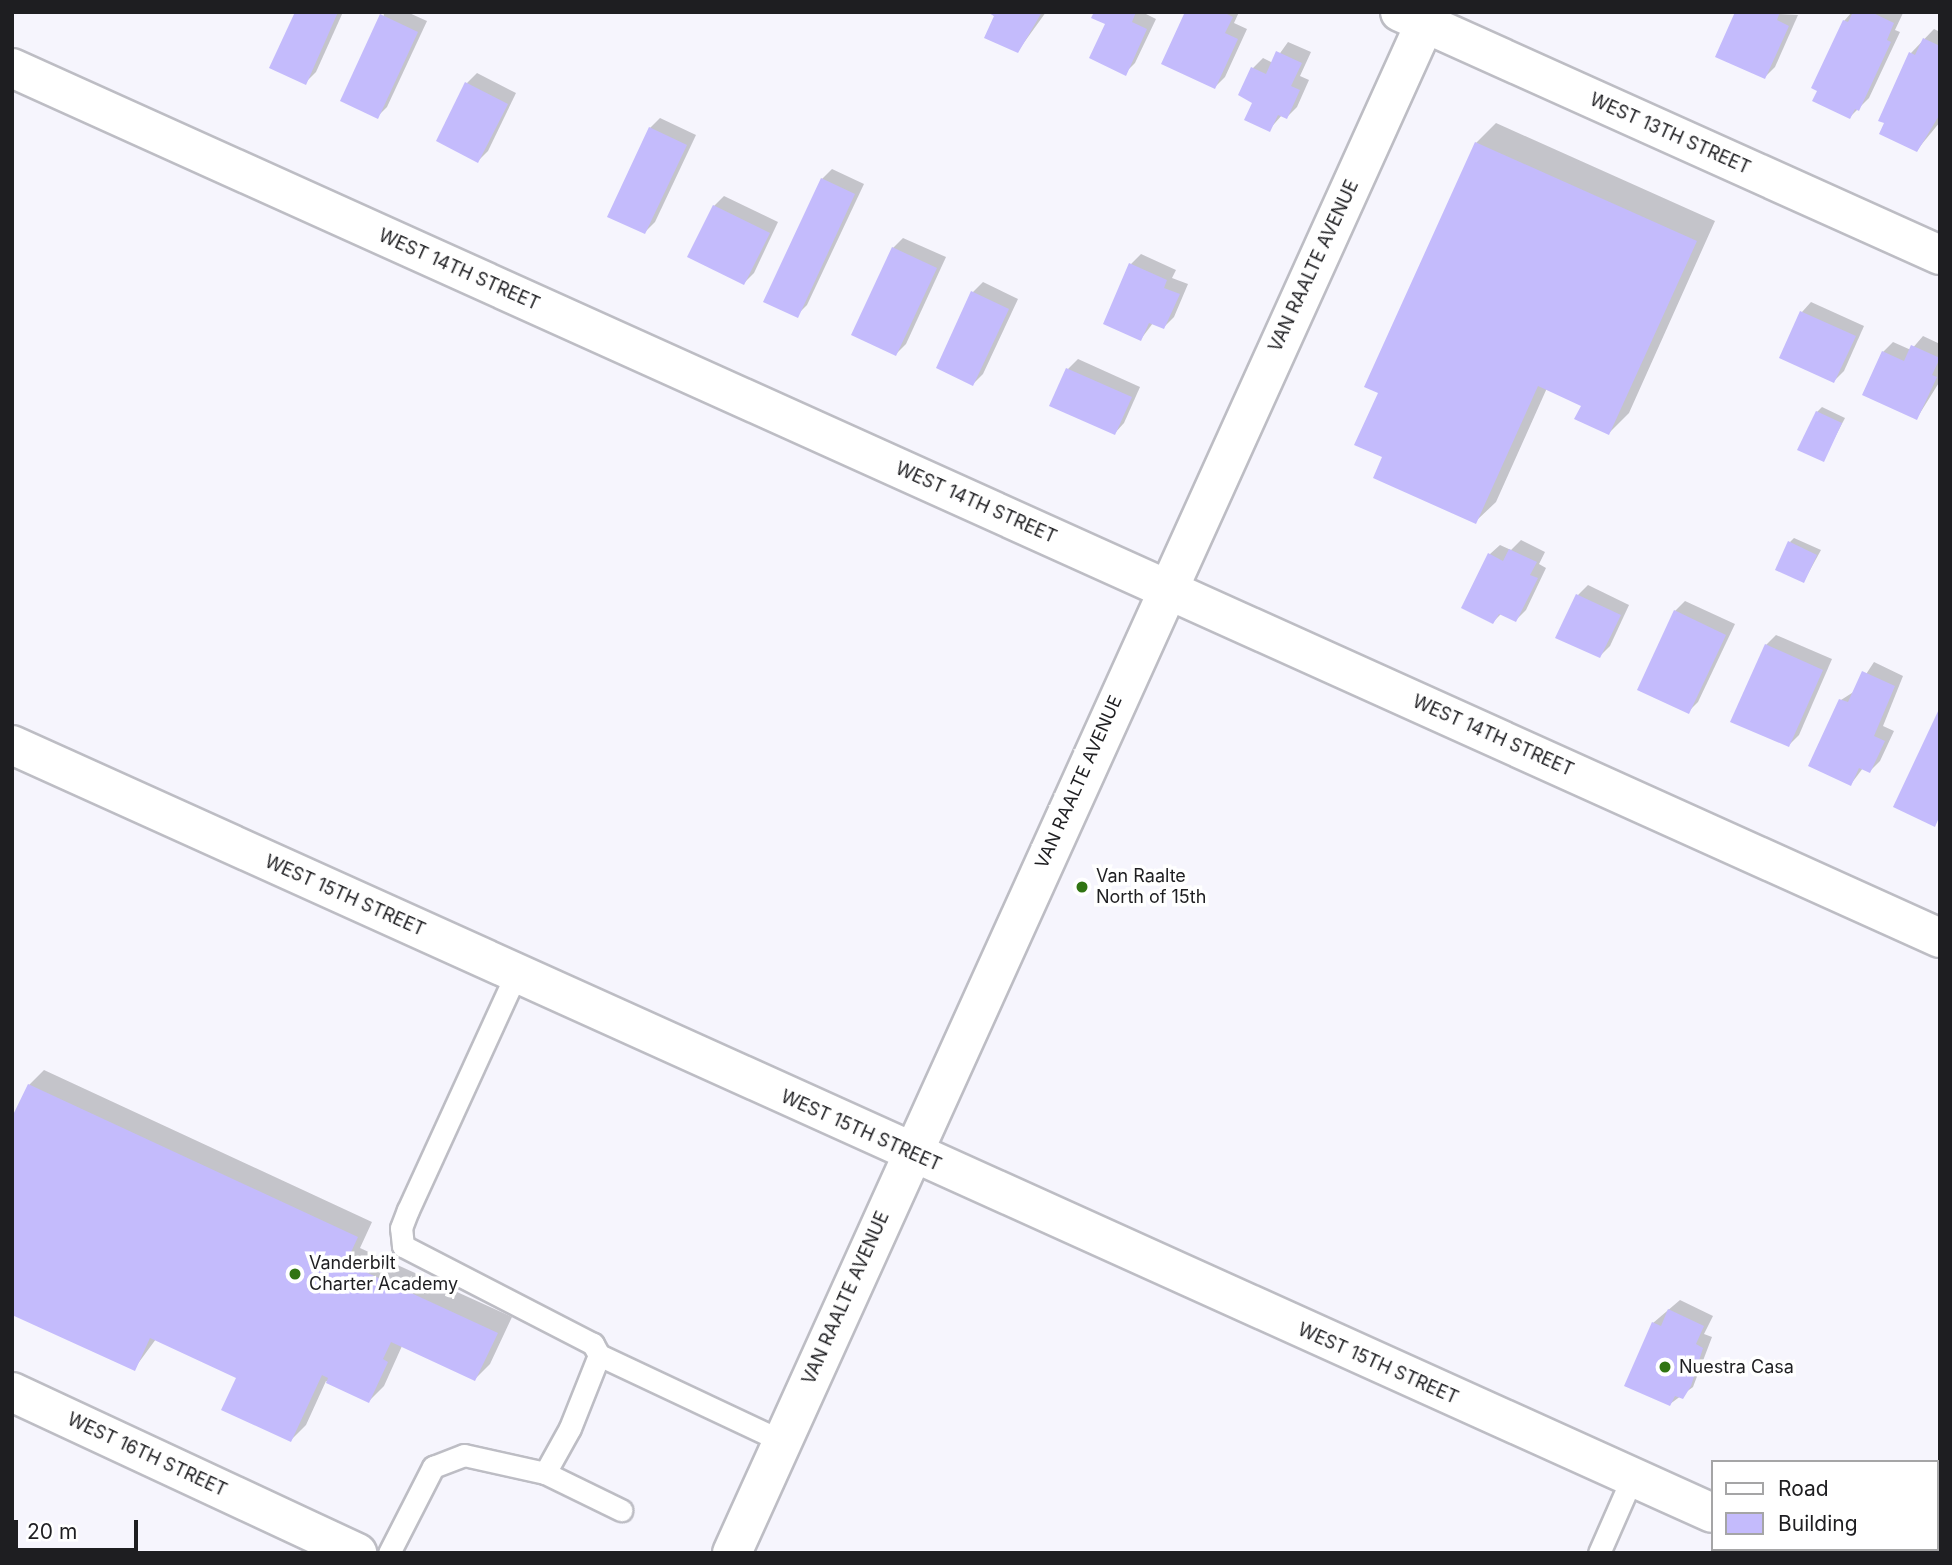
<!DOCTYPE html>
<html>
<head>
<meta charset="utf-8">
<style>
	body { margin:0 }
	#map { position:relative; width:1952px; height:1565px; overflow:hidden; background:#f6f5fd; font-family:Inter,sans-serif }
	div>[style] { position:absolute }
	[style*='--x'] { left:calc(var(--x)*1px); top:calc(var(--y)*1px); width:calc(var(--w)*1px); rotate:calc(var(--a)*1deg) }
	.shadow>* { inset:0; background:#0003 }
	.building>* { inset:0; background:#c4bbfc }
	.roads { filter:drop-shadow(2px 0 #bdbdc4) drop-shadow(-2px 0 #bdbdc4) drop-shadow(0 2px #bdbdc4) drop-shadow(0 -2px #bdbdc4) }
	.service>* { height:21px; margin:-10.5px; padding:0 10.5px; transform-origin:10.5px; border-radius:10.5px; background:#fff }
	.minor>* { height:38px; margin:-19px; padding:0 19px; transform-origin:19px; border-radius:19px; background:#fff }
	.tertiary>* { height:38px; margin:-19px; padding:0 19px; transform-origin:19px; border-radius:19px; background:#fff }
	.dots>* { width:19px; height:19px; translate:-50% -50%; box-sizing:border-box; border:4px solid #fff; border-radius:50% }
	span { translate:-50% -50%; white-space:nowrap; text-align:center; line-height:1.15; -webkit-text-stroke:7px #fff; paint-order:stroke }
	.street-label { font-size:18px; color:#1e1e21 }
	.poi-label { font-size:18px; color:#1e1e21 }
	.left { translate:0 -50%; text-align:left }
	.frame { position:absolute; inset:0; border:14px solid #1e1e21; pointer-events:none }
	.legend { position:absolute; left:1711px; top:1460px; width:228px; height:91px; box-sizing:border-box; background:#fff; border:2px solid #a5a5a6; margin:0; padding:9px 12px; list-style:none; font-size:21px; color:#1e1e21 }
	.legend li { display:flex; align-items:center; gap:14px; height:35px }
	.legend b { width:35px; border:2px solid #a5a5a6 }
	.scale { position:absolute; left:14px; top:1520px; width:124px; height:32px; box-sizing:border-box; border:4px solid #1e1e21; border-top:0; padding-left:9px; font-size:21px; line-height:24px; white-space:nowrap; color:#1e1e21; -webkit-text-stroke:5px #fff; paint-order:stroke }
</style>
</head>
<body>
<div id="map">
	<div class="shadow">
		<div style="clip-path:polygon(297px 12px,343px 12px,316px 72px,306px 82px)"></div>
		<div style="clip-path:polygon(384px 12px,407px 12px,427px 21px,387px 107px,377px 117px)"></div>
		<div style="clip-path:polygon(991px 12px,1046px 12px,1018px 51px)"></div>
		<div style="clip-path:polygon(1096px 12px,1142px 12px,1156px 19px,1135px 63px,1125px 73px,1107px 23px)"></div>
		<div style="clip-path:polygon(1190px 12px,1239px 12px,1234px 23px,1247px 29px,1225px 77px,1215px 87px,1163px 63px)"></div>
		<div style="clip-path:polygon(1737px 12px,1798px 15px,1775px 67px,1765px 77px)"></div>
		<div style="clip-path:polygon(1852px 12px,1903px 13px,1895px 30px,1900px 32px,1869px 98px,1850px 117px,1844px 21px)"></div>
		<div style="clip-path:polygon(1934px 29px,1940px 32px,1940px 122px,1917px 150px,1911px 53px)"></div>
		<div style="clip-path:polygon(1288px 42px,1311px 52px,1300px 76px,1309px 80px,1297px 107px,1287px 117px,1282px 115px,1269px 130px,1254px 102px,1253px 68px,1263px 58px,1273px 63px)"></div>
		<div style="clip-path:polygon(477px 73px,516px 93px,488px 151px,478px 161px,467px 83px)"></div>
		<div style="clip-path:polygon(660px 118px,696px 135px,655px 222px,645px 232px,650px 128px)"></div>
		<div style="clip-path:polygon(1496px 123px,1715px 221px,1629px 413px,1609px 433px,1583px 405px,1547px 388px,1496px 502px,1476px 521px,1384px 457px,1476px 143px)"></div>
		<div style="clip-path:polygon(832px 169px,864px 184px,807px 305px,797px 315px,822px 179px)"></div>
		<div style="clip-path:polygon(724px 196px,778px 222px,754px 273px,744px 283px,714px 206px)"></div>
		<div style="clip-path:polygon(903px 238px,946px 257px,906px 344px,896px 354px,853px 334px,893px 248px)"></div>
		<div style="clip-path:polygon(1141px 254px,1176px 270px,1172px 278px,1188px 284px,1174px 317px,1164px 327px,1153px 323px,1141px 339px,1131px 264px)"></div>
		<div style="clip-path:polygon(983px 282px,1018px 299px,983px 374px,973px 384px,973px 292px)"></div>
		<div style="clip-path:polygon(1811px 302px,1864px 326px,1844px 371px,1834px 381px,1781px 357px,1802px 312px)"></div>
		<div style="clip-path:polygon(1923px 336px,1940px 344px,1940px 381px,1917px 418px,1883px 352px,1893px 342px,1911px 350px)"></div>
		<div style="clip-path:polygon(1078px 359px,1140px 387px,1124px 423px,1115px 433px,1068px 369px)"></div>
		<div style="clip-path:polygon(1822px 407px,1845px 418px,1823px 460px,1817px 412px)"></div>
		<div style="clip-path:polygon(1794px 538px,1821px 550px,1804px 581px,1790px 542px)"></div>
		<div style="clip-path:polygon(1521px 540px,1545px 552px,1539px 564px,1546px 568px,1526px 610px,1516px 620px,1502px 613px,1493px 622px,1490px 554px,1500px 545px,1511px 550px)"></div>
		<div style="clip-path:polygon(1588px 585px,1629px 605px,1610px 646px,1600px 656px,1557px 637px,1578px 595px)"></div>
		<div style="clip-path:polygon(1685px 601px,1735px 624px,1698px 702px,1688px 712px,1675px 611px)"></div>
		<div style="clip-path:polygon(1776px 635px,1832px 659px,1799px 735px,1789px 745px,1766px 645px)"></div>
		<div style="clip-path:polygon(1874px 662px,1903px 676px,1883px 726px,1894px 731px,1880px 761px,1870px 771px,1863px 768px,1851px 784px,1841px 700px,1855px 691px)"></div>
		<div style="clip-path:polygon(44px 1070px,372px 1222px,360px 1248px,512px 1317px,490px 1364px,475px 1379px,402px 1346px,384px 1386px,369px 1401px,326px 1381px,306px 1425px,291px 1440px,238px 1377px,156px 1339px,134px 1369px,29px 1085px)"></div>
		<div style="clip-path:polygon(1680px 1300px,1713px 1316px,1704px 1334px,1712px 1337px,1693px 1387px,1670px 1404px,1653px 1323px)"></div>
	</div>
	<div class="building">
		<div style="clip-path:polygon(295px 12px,338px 12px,306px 85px,269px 68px)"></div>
		<div style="clip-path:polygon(987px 12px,1042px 12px,1018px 53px,984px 38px,994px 16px)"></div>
		<div style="clip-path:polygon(1094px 12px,1136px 12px,1132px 22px,1147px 29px,1126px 76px,1089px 58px,1105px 24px,1091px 18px)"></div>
		<div style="clip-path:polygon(1223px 12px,1233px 17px,1225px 33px,1238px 39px,1215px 89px,1161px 64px,1184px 14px)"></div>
		<div style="clip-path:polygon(1735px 12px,1780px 12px,1777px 20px,1789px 26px,1765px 79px,1715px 57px)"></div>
		<div style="clip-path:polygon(1853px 12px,1871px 12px,1894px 23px,1887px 40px,1891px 42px,1859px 111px,1855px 109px,1850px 119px,1812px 101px,1817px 91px,1811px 88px,1843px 20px,1848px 22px)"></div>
		<div style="clip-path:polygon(380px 14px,418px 32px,378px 119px,340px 101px)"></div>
		<div style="clip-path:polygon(1923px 38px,1940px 46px,1940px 114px,1917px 152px,1879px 134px,1884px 123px,1878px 121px,1909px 52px,1915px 55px)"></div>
		<div style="clip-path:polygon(1276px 51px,1302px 63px,1291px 86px,1300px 90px,1287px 119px,1278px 115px,1270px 132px,1244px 120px,1252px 103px,1238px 95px,1251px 67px,1266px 74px)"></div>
		<div style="clip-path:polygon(465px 82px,508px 104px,478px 163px,436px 141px)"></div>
		<div style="clip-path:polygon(649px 127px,687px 145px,645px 234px,607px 217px)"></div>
		<div style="clip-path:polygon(1475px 142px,1697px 241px,1609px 435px,1574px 419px,1581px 406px,1538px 386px,1476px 524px,1373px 478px,1382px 457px,1354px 445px,1378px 393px,1364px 387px)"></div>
		<div style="clip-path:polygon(821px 178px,855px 194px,798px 318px,763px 302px)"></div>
		<div style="clip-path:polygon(713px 205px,770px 233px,744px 285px,687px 257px)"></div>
		<div style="clip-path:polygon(892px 247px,937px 268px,896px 356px,851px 335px)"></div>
		<div style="clip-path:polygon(1129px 263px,1167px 280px,1164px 288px,1180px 294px,1164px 329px,1149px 323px,1141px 341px,1103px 324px)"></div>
		<div style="clip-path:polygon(971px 291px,1009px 309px,973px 386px,936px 368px)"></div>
		<div style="clip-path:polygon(1800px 311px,1856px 336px,1834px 383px,1779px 358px)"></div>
		<div style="clip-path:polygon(1911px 345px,1940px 358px,1932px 375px,1937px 377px,1917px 420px,1862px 395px,1882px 351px,1904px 361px)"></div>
		<div style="clip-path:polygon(1066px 368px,1132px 397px,1115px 435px,1049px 406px)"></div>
		<div style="clip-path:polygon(1816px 411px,1842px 423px,1824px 462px,1797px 450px)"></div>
		<div style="clip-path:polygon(1788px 541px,1817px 555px,1804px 583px,1775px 570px)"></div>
		<div style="clip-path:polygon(1509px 549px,1537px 562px,1530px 575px,1538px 578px,1516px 622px,1499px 614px,1493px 624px,1461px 608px,1488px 553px,1503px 561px)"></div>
		<div style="clip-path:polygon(1576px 594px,1621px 615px,1600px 658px,1555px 638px)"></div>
		<div style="clip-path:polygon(1674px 610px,1726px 635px,1689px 714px,1637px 690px)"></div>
		<div style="clip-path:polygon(1765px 644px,1823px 670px,1789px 747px,1730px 722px)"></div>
		<div style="clip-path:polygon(1862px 671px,1895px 686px,1874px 736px,1885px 741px,1870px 773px,1859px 768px,1851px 786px,1808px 766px,1839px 699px,1848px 702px)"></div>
		<div style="clip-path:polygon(1940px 707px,1940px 815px,1935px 827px,1893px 807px)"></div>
		<div style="clip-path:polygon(28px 1084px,358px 1237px,346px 1263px,498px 1333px,475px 1381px,391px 1342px,383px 1359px,388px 1362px,369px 1403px,326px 1383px,328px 1378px,322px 1375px,291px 1442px,221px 1410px,236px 1378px,150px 1338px,135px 1371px,12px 1315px,12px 1117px)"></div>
		<div style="clip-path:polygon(1668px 1309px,1704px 1326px,1696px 1344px,1703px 1348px,1691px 1386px,1683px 1399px,1675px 1396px,1670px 1406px,1624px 1386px,1652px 1322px,1661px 1326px)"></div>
	</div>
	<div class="roads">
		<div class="service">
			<div style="--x:599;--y:1355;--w:202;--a:25.2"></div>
			<div style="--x:545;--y:1473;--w:85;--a:26"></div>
			<div style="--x:389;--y:1553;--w:97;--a:-62.9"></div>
			<div style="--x:433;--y:1467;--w:33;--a:-21"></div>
			<div style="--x:464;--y:1455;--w:83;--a:12.5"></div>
			<div style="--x:545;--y:1473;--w:51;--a:-60.9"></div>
			<div style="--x:570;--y:1428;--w:79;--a:-68.3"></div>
			<div style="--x:599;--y:1355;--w:13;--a:-119"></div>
			<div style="--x:593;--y:1344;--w:214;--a:-152.7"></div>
			<div style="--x:403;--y:1246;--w:18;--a:-96"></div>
			<div style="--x:401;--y:1228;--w:19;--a:-69"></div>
			<div style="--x:408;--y:1210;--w:260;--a:-65.4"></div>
			<div style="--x:1599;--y:1553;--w:82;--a:-66.3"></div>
			<div style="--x:1725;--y:1553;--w:4;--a:-63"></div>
		</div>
		<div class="minor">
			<div style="--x:1400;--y:12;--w:592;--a:24.23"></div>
			<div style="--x:12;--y:68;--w:2115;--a:24.29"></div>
			<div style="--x:12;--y:745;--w:1865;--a:24.31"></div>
			<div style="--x:1791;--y:1549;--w:8;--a:30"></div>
		</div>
		<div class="tertiary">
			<div style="--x:12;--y:1392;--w:381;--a:25"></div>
			<div style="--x:732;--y:1553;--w:1692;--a:-65.63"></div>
		</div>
	</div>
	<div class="dots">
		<div style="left:1082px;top:887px;background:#307412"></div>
		<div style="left:295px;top:1274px;background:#307412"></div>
		<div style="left:1665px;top:1367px;background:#307412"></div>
	</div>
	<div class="street-label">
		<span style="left:1670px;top:134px;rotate:24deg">WEST 13TH STREET</span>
		<span style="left:1314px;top:266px;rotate:-65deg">VAN RAALTE AVENUE</span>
		<span style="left:459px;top:270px;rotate:24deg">WEST 14TH STREET</span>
		<span style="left:976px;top:503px;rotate:24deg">WEST 14TH STREET</span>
		<span style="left:1493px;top:736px;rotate:24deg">WEST 14TH STREET</span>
		<span style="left:1079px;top:782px;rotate:-66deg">VAN RAALTE AVENUE</span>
		<span style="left:345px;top:896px;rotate:24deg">WEST 15TH STREET</span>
		<span style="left:861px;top:1131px;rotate:24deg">WEST 15TH STREET</span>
		<span style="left:846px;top:1298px;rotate:-66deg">VAN RAALTE AVENUE</span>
		<span style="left:1378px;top:1364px;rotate:24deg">WEST 15TH STREET</span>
		<span style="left:147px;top:1455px;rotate:25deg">WEST 16TH STREET</span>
	</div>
	<div class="poi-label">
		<span class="left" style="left:1096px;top:887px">Van Raalte<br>North of 15th</span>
		<span class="left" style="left:309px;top:1274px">Vanderbilt<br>Charter Academy</span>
		<span class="left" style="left:1679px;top:1367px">Nuestra Casa</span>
	</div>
	<div class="frame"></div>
	<ul class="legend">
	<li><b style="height:9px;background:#fff"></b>Road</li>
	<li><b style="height:19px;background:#c4bbfc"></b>Building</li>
	</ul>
	<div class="scale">20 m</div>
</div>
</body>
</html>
